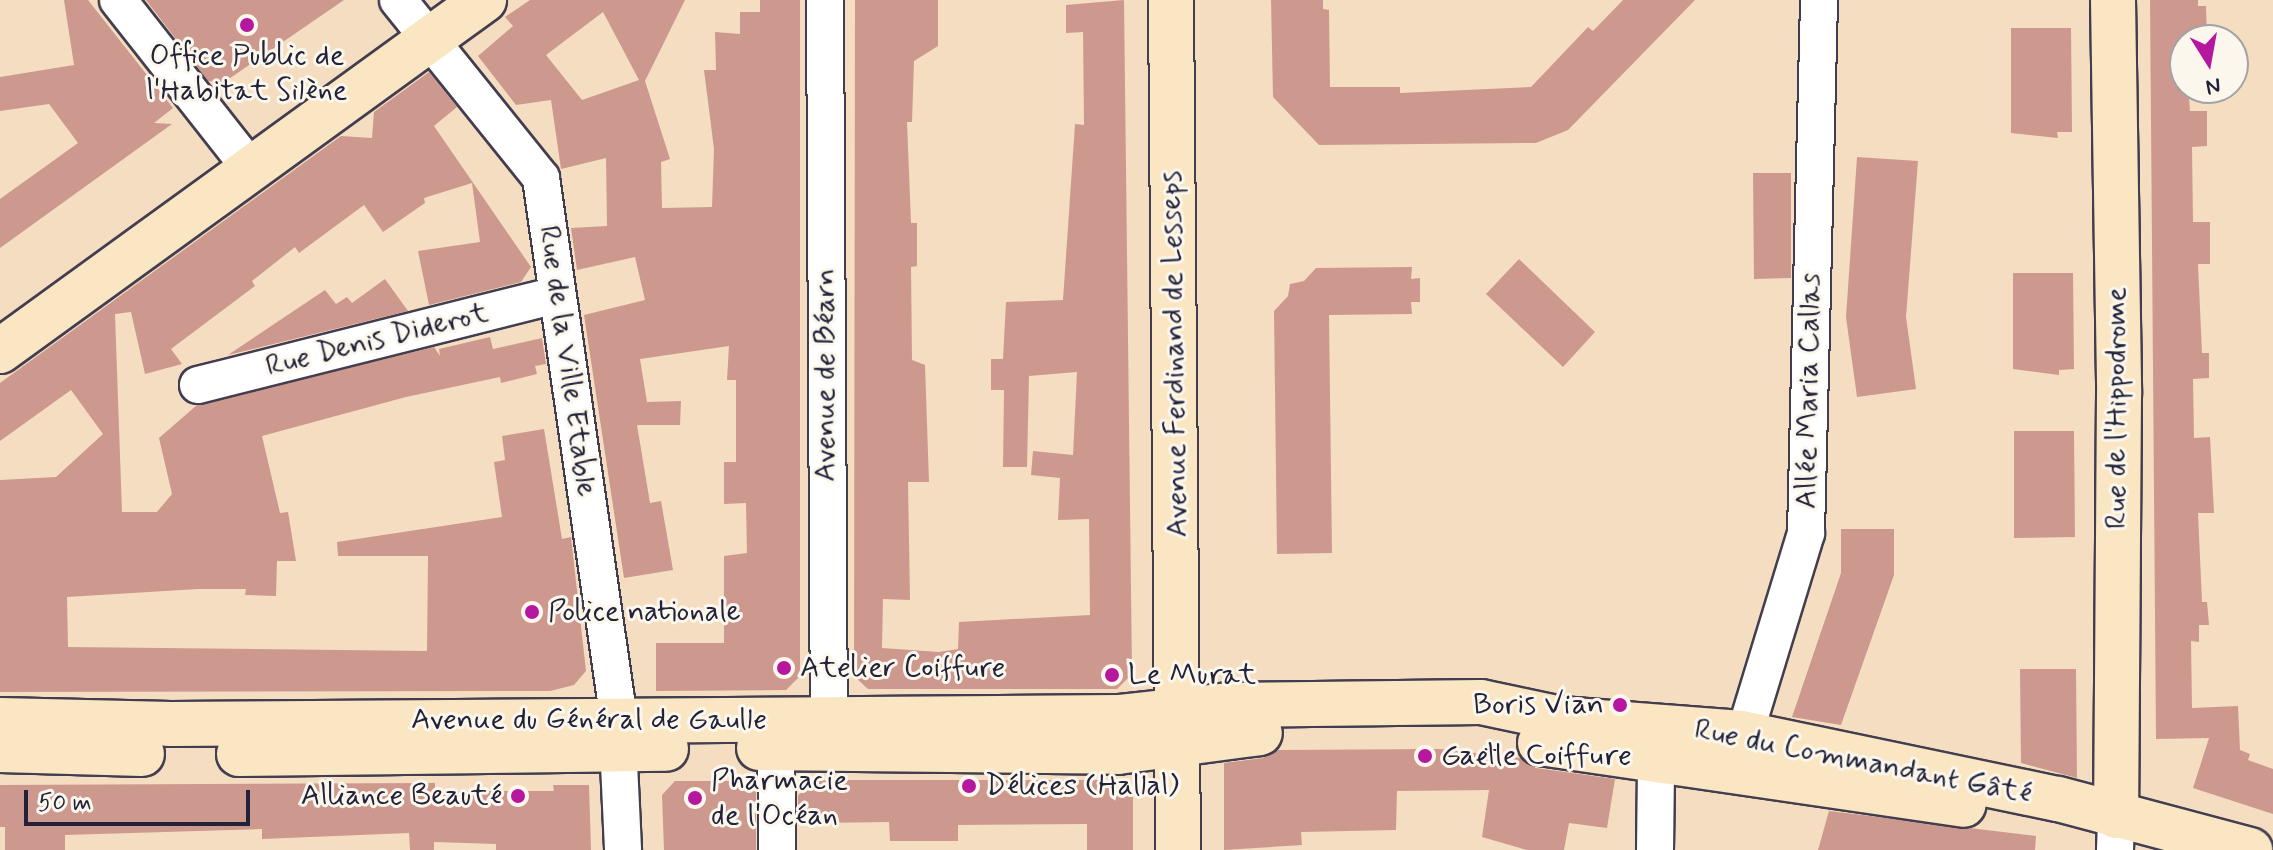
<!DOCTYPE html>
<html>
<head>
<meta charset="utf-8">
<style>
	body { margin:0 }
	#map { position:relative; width:2273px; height:850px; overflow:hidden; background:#f4ddc0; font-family:Mynerve,sans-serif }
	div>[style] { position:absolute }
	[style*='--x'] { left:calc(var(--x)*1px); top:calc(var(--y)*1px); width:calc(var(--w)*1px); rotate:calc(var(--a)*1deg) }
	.building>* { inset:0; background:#cd998f }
	.roads { filter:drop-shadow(2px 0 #423e4f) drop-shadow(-2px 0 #423e4f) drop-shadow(0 2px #423e4f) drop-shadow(0 -2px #423e4f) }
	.street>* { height:36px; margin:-18px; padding:0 18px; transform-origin:18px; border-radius:18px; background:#fff }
	.secondary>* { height:44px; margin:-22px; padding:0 22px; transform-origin:22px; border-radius:22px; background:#fbe6c4 }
	.dots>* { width:22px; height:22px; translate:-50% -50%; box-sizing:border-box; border:4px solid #fbf7ec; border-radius:50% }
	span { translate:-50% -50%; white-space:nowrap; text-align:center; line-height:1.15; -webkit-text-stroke:6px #fbf7ec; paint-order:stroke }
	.poi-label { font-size:30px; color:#22223b }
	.left { translate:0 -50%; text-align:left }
	.right { translate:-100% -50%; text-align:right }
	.street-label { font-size:30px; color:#22223b }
	.north { position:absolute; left:2169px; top:24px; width:80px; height:80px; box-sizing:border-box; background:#fbf7ec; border:2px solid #a4a2a5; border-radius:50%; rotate:169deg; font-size:22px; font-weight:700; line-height:32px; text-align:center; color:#22223b }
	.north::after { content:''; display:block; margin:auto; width:28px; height:36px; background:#b5179e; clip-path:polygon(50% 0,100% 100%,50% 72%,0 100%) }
	.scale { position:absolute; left:24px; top:790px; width:226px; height:36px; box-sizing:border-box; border:4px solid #22223b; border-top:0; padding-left:10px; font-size:24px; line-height:28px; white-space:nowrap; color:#22223b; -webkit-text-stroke:6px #fbf7ec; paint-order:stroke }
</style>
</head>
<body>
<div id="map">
	<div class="building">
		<div style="clip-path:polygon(64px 0,88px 0,173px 108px,154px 123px,172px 124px,0 248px,0 199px,78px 143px,49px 104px,0 111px,0 77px,74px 65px)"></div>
		<div style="clip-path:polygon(146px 0,344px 0,223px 83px,208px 81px)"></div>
		<div style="clip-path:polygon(evenodd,530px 0,685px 0,645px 81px,670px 159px,661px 162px,662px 208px,712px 207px,714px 149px,704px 70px,716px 70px,715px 32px,740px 34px,740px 12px,760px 12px,760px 0,800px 0,800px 676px,786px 690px,656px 691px,656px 643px,724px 643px,724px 556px,747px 553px,746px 503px,724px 504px,724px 462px,736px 462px,736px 380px,727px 380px,729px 346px,640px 359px,647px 402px,681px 401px,680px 425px,637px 425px,650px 503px,661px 501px,673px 570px,624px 578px,584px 315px,645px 300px,635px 257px,577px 270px,571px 228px,607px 226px,606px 158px,561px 169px,551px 100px,516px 105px,478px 56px,513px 26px,505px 17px,530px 0,603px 12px,639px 80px,582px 100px,546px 55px,603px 12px)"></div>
		<div style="clip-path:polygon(855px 0,938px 0,938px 46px,914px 61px,912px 122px,907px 122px,911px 223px,917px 223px,917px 266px,911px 267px,912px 360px,925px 365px,929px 482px,908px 482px,910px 600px,883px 599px,882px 648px,939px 652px,958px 649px,959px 622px,1090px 615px,1089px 519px,1058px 520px,1060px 478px,1031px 475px,1033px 451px,1073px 455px,1077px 372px,1029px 376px,1027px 467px,1003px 467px,1004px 390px,991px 390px,991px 359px,1003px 359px,1006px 302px,1063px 300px,1075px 124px,1084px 125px,1083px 32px,1066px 33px,1066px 5px,1124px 0,1132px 674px,1117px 689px,868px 689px,854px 676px)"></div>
		<div style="clip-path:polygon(1271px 0,1323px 0,1323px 9px,1329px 10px,1330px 87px,1400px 87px,1400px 93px,1531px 87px,1588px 27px,1593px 31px,1623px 0,1695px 0,1568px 130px,1536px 143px,1319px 145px,1273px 97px)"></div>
		<div style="clip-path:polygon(2150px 0,2198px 0,2198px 6px,2206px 6px,2207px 37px,2185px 40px,2190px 111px,2207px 111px,2207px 146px,2192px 147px,2193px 222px,2210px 222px,2210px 264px,2198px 264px,2202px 353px,2209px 353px,2209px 378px,2193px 379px,2194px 438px,2210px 437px,2214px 513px,2198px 513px,2202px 602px,2207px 602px,2209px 625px,2199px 625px,2199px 642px,2191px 641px,2192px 708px,2238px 706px,2240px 750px,2250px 754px,2248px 760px,2273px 769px,2273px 814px,2193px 788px,2209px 738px,2156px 739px)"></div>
		<div style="clip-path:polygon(2011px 28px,2071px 28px,2072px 132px,2057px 132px,2058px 138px,2011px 133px)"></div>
		<div style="clip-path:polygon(429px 72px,457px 107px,434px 126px,531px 267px,521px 282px,429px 305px,418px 251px,480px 242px,472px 183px,424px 198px,425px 203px,383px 232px,364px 205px,299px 253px,295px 247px,252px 281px,255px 286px,171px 349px,182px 364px,145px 374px,131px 312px,115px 314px,122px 512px,157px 512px,172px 494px,159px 438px,197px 405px,434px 347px,440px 356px,439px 349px,490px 337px,493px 349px,542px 338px,546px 364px,535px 366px,537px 374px,501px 383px,500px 377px,406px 397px,262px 436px,280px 513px,288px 512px,296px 561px,277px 561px,276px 596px,245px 595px,246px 589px,198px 589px,67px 597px,68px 647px,427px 651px,428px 556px,338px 556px,337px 542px,502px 517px,494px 462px,505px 460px,502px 436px,544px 429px,562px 539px,571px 537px,586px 671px,574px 685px,550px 691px,0 692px,0 480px,56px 477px,103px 434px,71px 390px,0 441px,0 383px,341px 136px,372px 138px,374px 112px)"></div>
		<div style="clip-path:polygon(1857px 157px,1918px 161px,1906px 317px,1916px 389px,1857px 397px,1846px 317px)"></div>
		<div style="clip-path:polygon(1753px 173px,1791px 173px,1791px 278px,1754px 279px)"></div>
		<div style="clip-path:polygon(1519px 259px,1595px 332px,1563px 367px,1486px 294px)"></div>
		<div style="clip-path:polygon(1412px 267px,1411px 279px,1420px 278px,1420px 302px,1411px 302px,1412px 314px,1329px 315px,1332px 553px,1277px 554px,1274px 311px,1288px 296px,1290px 284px,1304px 281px,1316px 268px)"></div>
		<div style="clip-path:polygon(2013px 273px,2073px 273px,2074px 369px,2059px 370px,2059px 375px,2013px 369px)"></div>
		<div style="clip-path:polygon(385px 279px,408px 311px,228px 355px,325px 290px,336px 304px,347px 297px,352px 303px)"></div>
		<div style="clip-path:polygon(2014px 431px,2074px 431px,2075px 537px,2014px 538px)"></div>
		<div style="clip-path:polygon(1841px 529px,1894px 529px,1894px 575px,1841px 725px,1792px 717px,1841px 573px)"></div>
		<div style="clip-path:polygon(2020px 669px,2076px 669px,2077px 778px,2021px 763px)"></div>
		<div style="clip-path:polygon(1440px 749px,1521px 758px,1536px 768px,1615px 779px,1607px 828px,1569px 823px,1564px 850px,1527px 850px,1482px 837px,1489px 790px,1397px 791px,1396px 830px,1301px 832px,1302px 845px,1224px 850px,1224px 763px,1263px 758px,1277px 750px)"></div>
		<div style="clip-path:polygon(819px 780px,1117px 780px,1133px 794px,1133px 850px,1087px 850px,1087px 824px,958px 825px,958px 841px,890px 841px,889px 822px,817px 823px,817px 817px,798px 818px,798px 795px)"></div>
		<div style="clip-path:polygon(675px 781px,747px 781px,756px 789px,756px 850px,664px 850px,662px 795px)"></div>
		<div style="clip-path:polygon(435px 783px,435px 791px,554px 791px,553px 785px,589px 785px,591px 850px,496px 850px,496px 844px,434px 842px,434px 850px,410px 850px,409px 833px,262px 839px,262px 829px,65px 835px,65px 850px,5px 850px,5px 827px,0 827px,0 785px)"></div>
		<div style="clip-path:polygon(1829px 811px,2036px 836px,2035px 850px,1818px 850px)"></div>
	</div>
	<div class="roads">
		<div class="street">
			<div style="--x:118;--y:0;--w:215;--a:51.8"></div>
			<div style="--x:398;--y:0;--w:228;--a:51.2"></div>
			<div style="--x:541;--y:178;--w:527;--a:81.82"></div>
			<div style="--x:616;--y:700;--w:150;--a:87.3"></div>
			<div style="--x:825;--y:0;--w:744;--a:89.69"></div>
			<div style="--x:198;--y:385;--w:369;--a:-14.1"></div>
			<div style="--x:776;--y:724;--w:126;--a:89.5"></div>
			<div style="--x:1737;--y:759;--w:236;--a:-73"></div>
			<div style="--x:1806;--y:533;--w:533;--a:-88.6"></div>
			<div style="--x:1655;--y:850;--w:88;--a:-89.3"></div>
			<div style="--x:2115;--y:850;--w:34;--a:-88"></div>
		</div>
		<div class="secondary">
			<div style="--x:1171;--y:0;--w:850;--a:89.53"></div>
			<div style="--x:2113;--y:0;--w:395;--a:89.1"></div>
			<div style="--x:2119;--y:395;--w:421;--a:90.4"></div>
			<div style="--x:0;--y:351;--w:598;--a:-35.95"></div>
			<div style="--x:0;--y:720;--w:171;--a:1.3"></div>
			<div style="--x:171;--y:724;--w:947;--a:-0.42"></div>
			<div style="--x:1118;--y:717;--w:111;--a:-6.2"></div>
			<div style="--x:1228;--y:705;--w:253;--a:-0.7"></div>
			<div style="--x:1481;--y:702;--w:82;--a:12"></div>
			<div style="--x:1561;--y:719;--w:181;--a:4.4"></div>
			<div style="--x:1741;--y:733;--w:324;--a:11.8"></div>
			<div style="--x:2058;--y:799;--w:199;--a:14.9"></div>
			<div style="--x:1540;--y:743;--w:428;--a:8.3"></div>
			<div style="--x:759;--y:748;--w:359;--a:0.6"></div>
			<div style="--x:1118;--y:752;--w:143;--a:-7.6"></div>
			<div style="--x:0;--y:750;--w:142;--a:1.6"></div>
			<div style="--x:239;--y:754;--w:427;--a:-0.7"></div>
		</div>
	</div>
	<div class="dots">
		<div style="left:247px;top:25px;background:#b5179e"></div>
		<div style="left:532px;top:612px;background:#b5179e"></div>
		<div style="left:784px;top:668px;background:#b5179e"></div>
		<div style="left:1112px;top:675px;background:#b5179e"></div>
		<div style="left:1620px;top:705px;background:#b5179e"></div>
		<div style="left:1425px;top:756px;background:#b5179e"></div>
		<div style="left:969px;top:786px;background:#b5179e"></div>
		<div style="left:518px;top:796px;background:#b5179e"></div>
		<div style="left:695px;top:798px;background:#b5179e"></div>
	</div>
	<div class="poi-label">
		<span style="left:247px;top:73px">Office Public de<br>l'Habitat Silène</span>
		<span class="left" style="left:548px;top:612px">Police nationale</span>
		<span class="left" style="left:800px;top:668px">Atelier Coiffure</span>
		<span class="left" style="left:1128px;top:675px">Le Murat</span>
		<span class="right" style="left:1604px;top:705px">Boris Vian</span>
		<span class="left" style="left:1441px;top:756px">Gaëlle Coiffure</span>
		<span class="left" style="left:711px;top:798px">Pharmacie<br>de l'Océan</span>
		<span class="left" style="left:985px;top:786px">Délices (Hallal)</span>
		<span class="right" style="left:502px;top:796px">Alliance Beauté</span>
	</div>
	<div class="street-label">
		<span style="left:377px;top:340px;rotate:-14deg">Rue Denis Diderot</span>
		<span style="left:1175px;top:354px;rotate:-91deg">Avenue Ferdinand de Lesseps</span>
		<span style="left:567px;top:361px;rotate:82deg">Rue de la Ville Etable</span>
		<span style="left:826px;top:375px;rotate:-90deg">Avenue de Béarn</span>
		<span style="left:1809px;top:391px;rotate:-89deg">Allée Maria Callas</span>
		<span style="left:2117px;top:408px;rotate:-90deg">Rue de l'Hippodrome</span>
		<span style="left:589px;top:720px">Avenue du Général de Gaulle</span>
		<span style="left:1863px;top:762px;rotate:11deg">Rue du Commandant Gâté</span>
	</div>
	<div class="north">N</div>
	<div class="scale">50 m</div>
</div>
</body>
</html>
